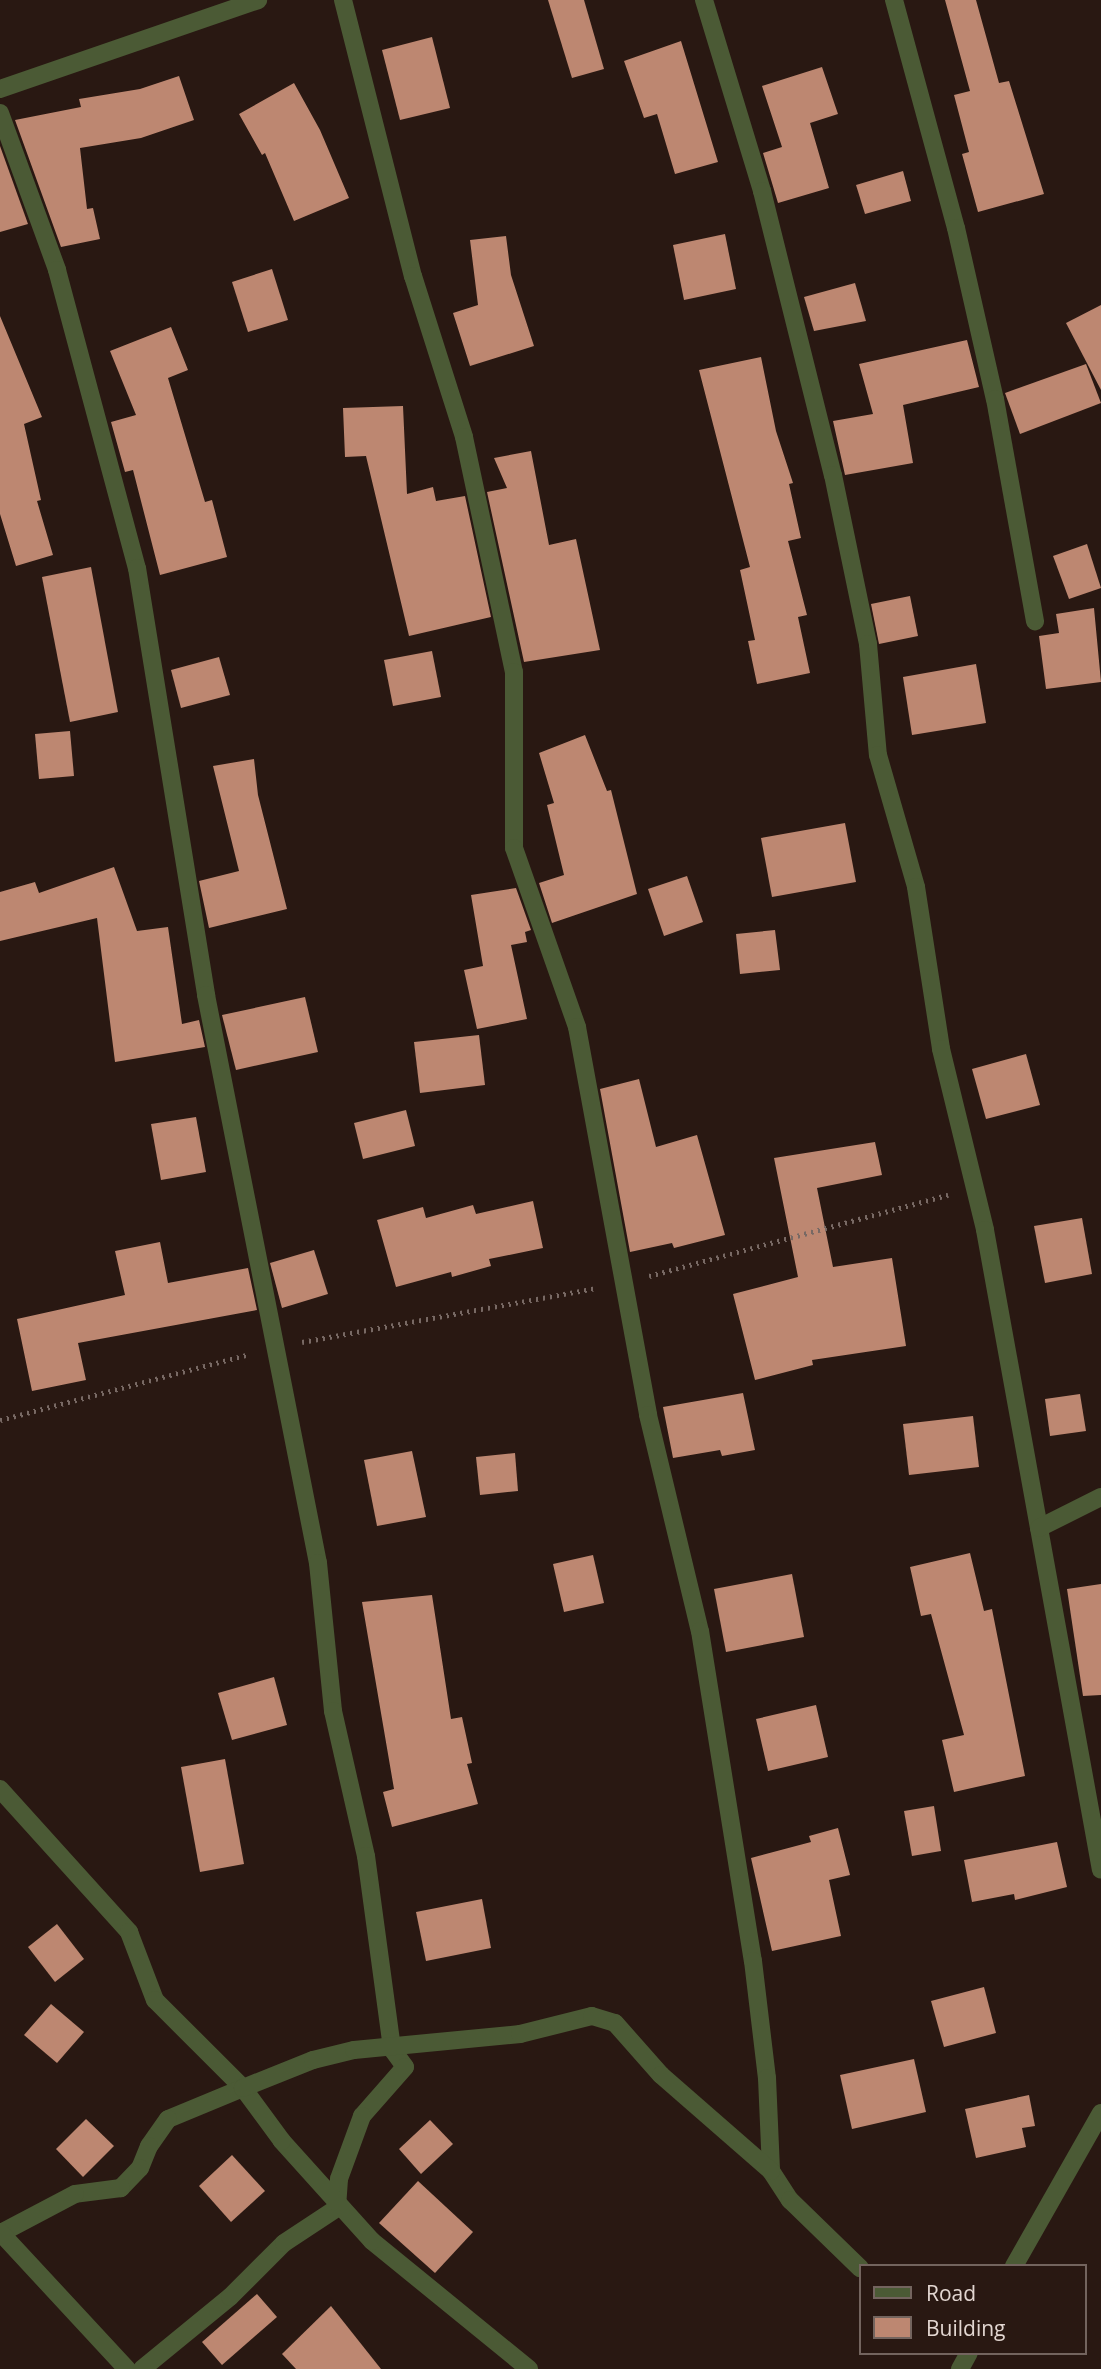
<!DOCTYPE html>
<html>
<head>
<meta charset="utf-8">
<style>
	body { margin:0 }
	#map { position:relative; width:1101px; height:2369px; overflow:hidden; background:#291812; font-family:"Open Sans",sans-serif }
	div>[style] { position:absolute }
	[style*='--x'] { left:calc(var(--x)*1px); top:calc(var(--y)*1px); width:calc(var(--w)*1px); rotate:calc(var(--a)*1deg) }
	.building>* { inset:0; background:#bd8771 }
	.path>* { height:4.5px; margin-top:-2.25px; transform-origin:0; background:repeating-linear-gradient(90deg,#786964 0 2px,transparent 0 7px) }
	.minor>* { height:18px; margin:-9px; padding:0 9px; transform-origin:9px; border-radius:9px; background:#4b5a35 }
	span { translate:-50% -50%; white-space:nowrap; text-align:center; line-height:1.15; -webkit-text-stroke:7px #291812; paint-order:stroke }
	.legend { position:absolute; left:859px; top:2264px; width:228px; height:91px; box-sizing:border-box; background:#291812; border:2px solid #73645e; margin:0; padding:9px 12px; list-style:none; font-size:21px; color:#e2d6d1 }
	.legend li { display:flex; align-items:center; gap:14px; height:35px }
	.legend b { width:35px; border:2px solid #73645e }
</style>
</head>
<body>
<div id="map">
	<div class="building">
		<div style="clip-path:polygon(548px 0,584px 0,604px 69px,572px 78px)"></div>
		<div style="clip-path:polygon(945px 0,976px 0,999px 83px,1009px 81px,1044px 194px,978px 212px,962px 154px,969px 152px,954px 95px,970px 91px)"></div>
		<div style="clip-path:polygon(432px 37px,450px 108px,400px 120px,382px 50px)"></div>
		<div style="clip-path:polygon(681px 41px,718px 162px,675px 174px,657px 114px,644px 118px,624px 61px)"></div>
		<div style="clip-path:polygon(822px 67px,838px 114px,810px 123px,829px 188px,778px 203px,763px 153px,782px 147px,762px 86px)"></div>
		<div style="clip-path:polygon(179px 76px,194px 120px,141px 138px,80px 148px,87px 209px,93px 208px,100px 239px,61px 247px,15px 120px,81px 107px,79px 99px,140px 89px)"></div>
		<div style="clip-path:polygon(294px 83px,320px 130px,349px 198px,294px 221px,265px 153px,262px 155px,239px 114px)"></div>
		<div style="clip-path:polygon(0 146px,28px 224px,0 232px)"></div>
		<div style="clip-path:polygon(903px 171px,911px 201px,865px 214px,856px 185px)"></div>
		<div style="clip-path:polygon(725px 234px,736px 289px,684px 300px,673px 245px)"></div>
		<div style="clip-path:polygon(506px 236px,511px 275px,534px 346px,470px 366px,453px 313px,478px 305px,470px 240px)"></div>
		<div style="clip-path:polygon(272px 269px,288px 320px,248px 332px,232px 282px)"></div>
		<div style="clip-path:polygon(855px 283px,866px 321px,814px 331px,804px 297px)"></div>
		<div style="clip-path:polygon(1101px 305px,1101px 390px,1066px 323px)"></div>
		<div style="clip-path:polygon(0 316px,42px 417px,24px 424px,41px 500px,37px 501px,53px 555px,16px 566px,0 514px)"></div>
		<div style="clip-path:polygon(171px 327px,188px 370px,168px 378px,205px 502px,212px 500px,227px 557px,160px 575px,133px 470px,125px 472px,111px 422px,136px 415px,110px 351px)"></div>
		<div style="clip-path:polygon(967px 340px,979px 387px,903px 405px,913px 463px,845px 475px,833px 421px,873px 414px,859px 364px)"></div>
		<div style="clip-path:polygon(761px 357px,776px 431px,793px 483px,789px 484px,801px 538px,788px 541px,807px 615px,798px 617px,810px 673px,757px 684px,748px 641px,755px 640px,740px 570px,750px 567px,699px 370px)"></div>
		<div style="clip-path:polygon(1086px 364px,1101px 403px,1020px 434px,1005px 393px)"></div>
		<div style="clip-path:polygon(403px 406px,407px 494px,433px 487px,436px 501px,465px 496px,491px 617px,409px 636px,366px 456px,345px 457px,343px 408px)"></div>
		<div style="clip-path:polygon(531px 451px,549px 545px,576px 539px,600px 650px,524px 662px,487px 492px,507px 488px,494px 458px)"></div>
		<div style="clip-path:polygon(1087px 544px,1101px 588px,1069px 599px,1053px 556px)"></div>
		<div style="clip-path:polygon(91px 567px,118px 712px,70px 722px,42px 577px)"></div>
		<div style="clip-path:polygon(910px 596px,918px 636px,879px 644px,871px 604px)"></div>
		<div style="clip-path:polygon(1094px 608px,1101px 682px,1046px 689px,1039px 636px,1059px 633px,1056px 614px)"></div>
		<div style="clip-path:polygon(432px 651px,441px 697px,393px 706px,384px 660px)"></div>
		<div style="clip-path:polygon(219px 657px,230px 695px,181px 708px,171px 670px)"></div>
		<div style="clip-path:polygon(976px 664px,986px 723px,912px 735px,903px 677px)"></div>
		<div style="clip-path:polygon(70px 731px,74px 776px,39px 779px,35px 734px)"></div>
		<div style="clip-path:polygon(585px 735px,607px 791px,611px 790px,637px 894px,552px 923px,539px 883px,564px 875px,547px 805px,554px 803px,539px 753px)"></div>
		<div style="clip-path:polygon(254px 759px,258px 795px,287px 909px,209px 928px,199px 881px,239px 871px,213px 766px)"></div>
		<div style="clip-path:polygon(845px 823px,856px 882px,772px 897px,761px 838px)"></div>
		<div style="clip-path:polygon(114px 867px,137px 931px,168px 927px,182px 1024px,199px 1020px,205px 1047px,115px 1062px,97px 918px,0 941px,0 892px,35px 882px,39px 893px)"></div>
		<div style="clip-path:polygon(687px 876px,703px 922px,664px 936px,648px 889px)"></div>
		<div style="clip-path:polygon(516px 888px,531px 930px,525px 932px,527px 942px,511px 945px,527px 1019px,477px 1029px,464px 970px,483px 966px,471px 895px)"></div>
		<div style="clip-path:polygon(775px 930px,780px 970px,740px 974px,736px 934px)"></div>
		<div style="clip-path:polygon(305px 997px,318px 1052px,236px 1070px,222px 1015px)"></div>
		<div style="clip-path:polygon(479px 1035px,485px 1085px,420px 1093px,414px 1042px)"></div>
		<div style="clip-path:polygon(1026px 1054px,1040px 1105px,986px 1119px,972px 1069px)"></div>
		<div style="clip-path:polygon(639px 1079px,656px 1147px,697px 1135px,725px 1235px,674px 1248px,672px 1243px,630px 1252px,600px 1089px)"></div>
		<div style="clip-path:polygon(406px 1110px,415px 1146px,363px 1159px,354px 1123px)"></div>
		<div style="clip-path:polygon(196px 1117px,206px 1172px,161px 1180px,151px 1124px)"></div>
		<div style="clip-path:polygon(875px 1142px,882px 1175px,817px 1188px,833px 1267px,892px 1258px,906px 1346px,812px 1360px,813px 1365px,755px 1380px,733px 1294px,798px 1277px,774px 1158px)"></div>
		<div style="clip-path:polygon(533px 1201px,543px 1248px,489px 1259px,491px 1266px,452px 1277px,451px 1272px,396px 1287px,377px 1220px,423px 1207px,426px 1218px,473px 1205px,476px 1214px)"></div>
		<div style="clip-path:polygon(1082px 1218px,1092px 1274px,1045px 1283px,1034px 1226px)"></div>
		<div style="clip-path:polygon(160px 1242px,168px 1283px,248px 1268px,257px 1310px,78px 1343px,86px 1380px,32px 1391px,17px 1319px,125px 1295px,115px 1251px)"></div>
		<div style="clip-path:polygon(314px 1250px,328px 1294px,282px 1308px,270px 1263px)"></div>
		<div style="clip-path:polygon(743px 1393px,755px 1450px,722px 1456px,720px 1450px,673px 1458px,663px 1407px)"></div>
		<div style="clip-path:polygon(1080px 1394px,1086px 1431px,1050px 1436px,1045px 1399px)"></div>
		<div style="clip-path:polygon(973px 1416px,979px 1467px,909px 1475px,903px 1424px)"></div>
		<div style="clip-path:polygon(412px 1451px,426px 1517px,377px 1526px,364px 1460px)"></div>
		<div style="clip-path:polygon(515px 1453px,518px 1491px,480px 1495px,476px 1457px)"></div>
		<div style="clip-path:polygon(970px 1553px,984px 1611px,992px 1609px,1025px 1776px,954px 1792px,942px 1740px,964px 1735px,931px 1614px,921px 1616px,910px 1567px)"></div>
		<div style="clip-path:polygon(593px 1555px,604px 1603px,564px 1612px,553px 1564px)"></div>
		<div style="clip-path:polygon(792px 1574px,804px 1637px,726px 1652px,714px 1589px)"></div>
		<div style="clip-path:polygon(1101px 1584px,1101px 1695px,1083px 1696px,1067px 1589px)"></div>
		<div style="clip-path:polygon(432px 1595px,451px 1719px,462px 1717px,472px 1763px,467px 1764px,478px 1804px,392px 1827px,383px 1792px,394px 1789px,362px 1602px)"></div>
		<div style="clip-path:polygon(274px 1677px,287px 1725px,232px 1740px,218px 1693px)"></div>
		<div style="clip-path:polygon(816px 1705px,828px 1757px,768px 1771px,756px 1719px)"></div>
		<div style="clip-path:polygon(225px 1759px,244px 1864px,200px 1872px,181px 1767px)"></div>
		<div style="clip-path:polygon(934px 1806px,941px 1851px,912px 1856px,904px 1811px)"></div>
		<div style="clip-path:polygon(838px 1828px,850px 1875px,829px 1880px,841px 1936px,772px 1951px,751px 1858px,811px 1842px,809px 1836px)"></div>
		<div style="clip-path:polygon(1057px 1842px,1067px 1887px,1015px 1900px,1014px 1894px,972px 1902px,964px 1860px)"></div>
		<div style="clip-path:polygon(482px 1899px,491px 1948px,426px 1961px,416px 1912px)"></div>
		<div style="clip-path:polygon(57px 1924px,84px 1959px,55px 1982px,28px 1947px)"></div>
		<div style="clip-path:polygon(984px 1987px,996px 2033px,944px 2047px,931px 2001px)"></div>
		<div style="clip-path:polygon(51px 2004px,84px 2032px,57px 2063px,24px 2035px)"></div>
		<div style="clip-path:polygon(914px 2059px,926px 2112px,852px 2129px,840px 2075px)"></div>
		<div style="clip-path:polygon(1029px 2095px,1035px 2126px,1022px 2128px,1026px 2147px,976px 2158px,965px 2109px)"></div>
		<div style="clip-path:polygon(86px 2119px,114px 2146px,83px 2177px,56px 2149px)"></div>
		<div style="clip-path:polygon(430px 2120px,453px 2144px,421px 2174px,399px 2149px)"></div>
		<div style="clip-path:polygon(232px 2155px,265px 2191px,231px 2222px,199px 2186px)"></div>
		<div style="clip-path:polygon(418px 2181px,473px 2232px,435px 2273px,379px 2223px)"></div>
		<div style="clip-path:polygon(257px 2294px,277px 2317px,222px 2365px,202px 2342px)"></div>
		<div style="clip-path:polygon(331px 2306px,381px 2369px,296px 2369px,282px 2354px)"></div>
	</div>
	<div class="path">
		<div style="--x:649;--y:1276;--w:310;--a:-15.2"></div>
		<div style="--x:302;--y:1342;--w:300;--a:-10.4"></div>
		<div style="--x:0;--y:1420;--w:258;--a:-14.8"></div>
	</div>
	<div class="minor">
		<div style="--x:343;--y:0;--w:285;--a:75.8"></div>
		<div style="--x:413;--y:276;--w:169;--a:72.4"></div>
		<div style="--x:464;--y:437;--w:240;--a:78"></div>
		<div style="--x:514;--y:672;--w:176;--a:90"></div>
		<div style="--x:514;--y:848;--w:190;--a:70.6"></div>
		<div style="--x:577;--y:1027;--w:394;--a:79.6"></div>
		<div style="--x:648;--y:1415;--w:222;--a:76.5"></div>
		<div style="--x:700;--y:1631;--w:334;--a:80.9"></div>
		<div style="--x:753;--y:1961;--w:118;--a:83.2"></div>
		<div style="--x:767;--y:2078;--w:93;--a:87.5"></div>
		<div style="--x:771;--y:2171;--w:35;--a:57"></div>
		<div style="--x:790;--y:2200;--w:98;--a:44.2"></div>
		<div style="--x:704;--y:0;--w:200;--a:73.1"></div>
		<div style="--x:762;--y:191;--w:293;--a:76"></div>
		<div style="--x:833;--y:475;--w:173;--a:78.3"></div>
		<div style="--x:868;--y:644;--w:111;--a:84.9"></div>
		<div style="--x:878;--y:755;--w:137;--a:73.9"></div>
		<div style="--x:916;--y:887;--w:164;--a:81.2"></div>
		<div style="--x:941;--y:1049;--w:186;--a:76.3"></div>
		<div style="--x:985;--y:1230;--w:650;--a:79.73"></div>
		<div style="--x:894;--y:0;--w:236;--a:74.8"></div>
		<div style="--x:956;--y:228;--w:175;--a:77.2"></div>
		<div style="--x:995;--y:399;--w:226;--a:79.8"></div>
		<div style="--x:0;--y:89;--w:273;--a:-19"></div>
		<div style="--x:0;--y:113;--w:167;--a:70"></div>
		<div style="--x:57;--y:270;--w:309;--a:75"></div>
		<div style="--x:137;--y:568;--w:433;--a:80.8"></div>
		<div style="--x:206;--y:995;--w:579;--a:78.85"></div>
		<div style="--x:318;--y:1563;--w:149;--a:84.2"></div>
		<div style="--x:333;--y:1711;--w:149;--a:77.2"></div>
		<div style="--x:366;--y:1856;--w:195;--a:82.3"></div>
		<div style="--x:392;--y:2049;--w:22;--a:54"></div>
		<div style="--x:405;--y:2067;--w:65;--a:131.3"></div>
		<div style="--x:362;--y:2116;--w:67;--a:110.1"></div>
		<div style="--x:339;--y:2179;--w:29;--a:94"></div>
		<div style="--x:1039;--y:1528;--w:69;--a:-26.6"></div>
		<div style="--x:0;--y:1789;--w:193;--a:47.9"></div>
		<div style="--x:129;--y:1932;--w:73;--a:69.1"></div>
		<div style="--x:155;--y:2000;--w:124;--a:45"></div>
		<div style="--x:243;--y:2088;--w:81;--a:157.5"></div>
		<div style="--x:168;--y:2119;--w:33;--a:125"></div>
		<div style="--x:149;--y:2146;--w:24;--a:112"></div>
		<div style="--x:140;--y:2168;--w:28;--a:134"></div>
		<div style="--x:121;--y:2188;--w:46;--a:172.6"></div>
		<div style="--x:75;--y:2194;--w:84;--a:152.2"></div>
		<div style="--x:0;--y:2232;--w:187;--a:47.2"></div>
		<div style="--x:1014;--y:2266;--w:176;--a:-60.4"></div>
		<div style="--x:142;--y:2369;--w:114;--a:-39.3"></div>
		<div style="--x:230;--y:2297;--w:76;--a:-45"></div>
		<div style="--x:284;--y:2243;--w:64;--a:-33.4"></div>
		<div style="--x:529;--y:2369;--w:203;--a:-140.8"></div>
		<div style="--x:372;--y:2241;--w:135;--a:-132"></div>
		<div style="--x:282;--y:2141;--w:66;--a:-126.3"></div>
		<div style="--x:243;--y:2088;--w:75;--a:-21.8"></div>
		<div style="--x:313;--y:2060;--w:42;--a:-13.7"></div>
		<div style="--x:354;--y:2050;--w:167;--a:-5.5"></div>
		<div style="--x:520;--y:2034;--w:74;--a:-14"></div>
		<div style="--x:592;--y:2016;--w:24;--a:17"></div>
		<div style="--x:615;--y:2023;--w:69;--a:48.5"></div>
		<div style="--x:661;--y:2075;--w:146;--a:41.1"></div>
		<div style="--x:960;--y:2369;--w:18;--a:-61"></div>
	</div>
	<ul class="legend">
	<li><b style="height:9px;background:#4b5a35"></b>Road</li>
	<li><b style="height:19px;background:#bd8771"></b>Building</li>
	</ul>
</div>
</body>
</html>
